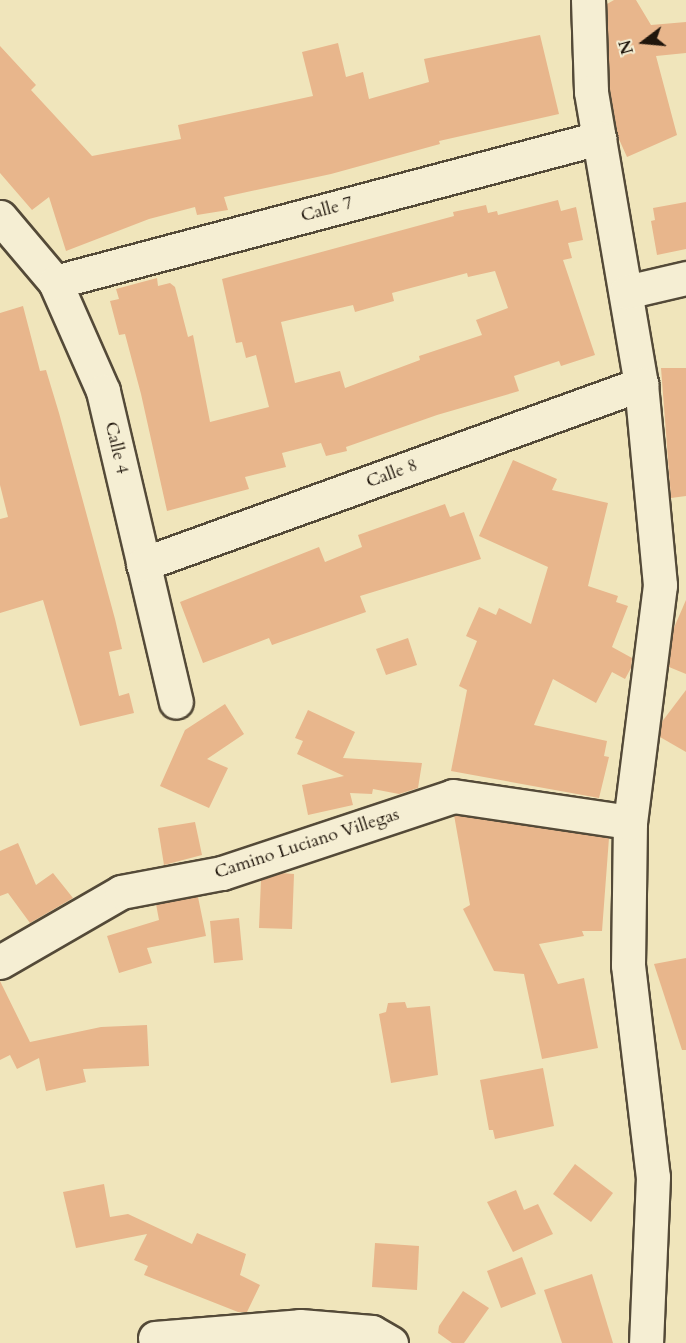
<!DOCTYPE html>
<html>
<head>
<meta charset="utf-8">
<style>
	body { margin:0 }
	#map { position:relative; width:686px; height:1343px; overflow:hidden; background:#f0e5bb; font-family:Cardo,serif }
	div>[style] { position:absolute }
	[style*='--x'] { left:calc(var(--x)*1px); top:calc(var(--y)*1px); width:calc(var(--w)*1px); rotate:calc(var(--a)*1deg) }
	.building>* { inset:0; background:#e8b68c }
	.roads { filter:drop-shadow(2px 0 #544a38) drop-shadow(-2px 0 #544a38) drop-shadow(0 2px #544a38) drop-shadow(0 -2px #544a38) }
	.minor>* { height:33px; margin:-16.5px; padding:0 16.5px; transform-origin:16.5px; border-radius:16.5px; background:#f5eed3 }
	span { translate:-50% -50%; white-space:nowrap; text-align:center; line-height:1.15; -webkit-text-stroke:4.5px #f5eed3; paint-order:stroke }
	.street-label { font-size:18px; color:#20160c }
	.north { position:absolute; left:614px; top:12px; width:60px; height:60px; -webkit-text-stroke:4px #f5eed3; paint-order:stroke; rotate:254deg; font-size:16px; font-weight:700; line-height:24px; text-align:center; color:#20160c }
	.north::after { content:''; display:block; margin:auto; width:21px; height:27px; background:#20160c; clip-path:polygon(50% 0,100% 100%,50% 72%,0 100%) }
</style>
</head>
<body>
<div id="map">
	<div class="building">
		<div style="clip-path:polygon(614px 0,636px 0,651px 25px,686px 22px,686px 53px,656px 56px,677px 135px,627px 157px,618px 137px,610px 90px,607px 4px)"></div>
		<div style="clip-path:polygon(540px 35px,559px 114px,439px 141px,440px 144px,331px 174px,224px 197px,228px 210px,197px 215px,195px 207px,149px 219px,66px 251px,49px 197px,32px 210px,0 173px,0 46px,36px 85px,31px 90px,92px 156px,181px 139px,178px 125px,313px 96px,302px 52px,338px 43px,346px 77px,363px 72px,369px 99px,429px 82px,424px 59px)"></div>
		<div style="clip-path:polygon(evenodd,558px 200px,561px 211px,576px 207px,583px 240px,568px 243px,572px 258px,563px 260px,595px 355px,561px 366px,559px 361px,514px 376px,519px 391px,437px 415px,346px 447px,347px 451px,326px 456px,321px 443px,282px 453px,286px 467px,245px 477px,249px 489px,167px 511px,141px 394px,125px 334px,119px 335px,110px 301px,119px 299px,116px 289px,157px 278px,158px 286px,170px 283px,175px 287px,188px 337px,193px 335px,210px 422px,269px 407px,256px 355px,246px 358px,242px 342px,236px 343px,222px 279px,454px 216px,453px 212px,486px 205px,488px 213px,497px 211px,498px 215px,558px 200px,495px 271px,508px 308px,476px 320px,482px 335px,419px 356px,420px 360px,345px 388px,340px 371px,295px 383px,281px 322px,353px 305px,355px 312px,394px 301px,392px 293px,467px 273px,468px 277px,495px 271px)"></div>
		<div style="clip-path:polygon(686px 202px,686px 249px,657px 255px,651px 221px,655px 220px,653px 208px)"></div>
		<div style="clip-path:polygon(23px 306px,40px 371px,46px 370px,59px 413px,115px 619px,122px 649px,109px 652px,119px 696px,129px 693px,134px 713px,80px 726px,43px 600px,0 613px,0 519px,8px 517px,0 485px,0 313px)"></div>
		<div style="clip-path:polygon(661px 368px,686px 368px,686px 496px,671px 498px)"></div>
		<div style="clip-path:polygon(513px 460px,557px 479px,552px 490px,608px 503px,588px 586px,618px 596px,616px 602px,628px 606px,612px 647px,632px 658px,631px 668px,625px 679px,612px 672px,596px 703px,553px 679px,534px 725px,607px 741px,604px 756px,609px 757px,599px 798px,451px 771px,467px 690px,459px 686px,477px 641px,466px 636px,479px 607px,496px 615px,499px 608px,531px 624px,548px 567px,479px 536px)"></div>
		<div style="clip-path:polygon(445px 504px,450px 517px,464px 512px,481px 559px,360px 596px,366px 612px,272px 645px,269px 638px,203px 663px,180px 602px,319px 547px,325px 562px,362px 547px,358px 535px)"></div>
		<div style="clip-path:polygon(686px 600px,686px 674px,669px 667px,673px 630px)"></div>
		<div style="clip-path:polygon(408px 638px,417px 665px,386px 675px,376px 649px)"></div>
		<div style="clip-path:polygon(686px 690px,686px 752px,660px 737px,661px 723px)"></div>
		<div style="clip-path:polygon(225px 704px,244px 734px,207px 759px,228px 768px,209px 808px,160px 786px,185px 730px)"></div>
		<div style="clip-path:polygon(308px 710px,355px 732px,343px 758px,422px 763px,418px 788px,399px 794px,373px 789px,372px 794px,350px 793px,353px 805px,308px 815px,302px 785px,344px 776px,297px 754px,303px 741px,295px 738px)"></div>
		<div style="clip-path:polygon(454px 815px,609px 838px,602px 931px,582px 931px,584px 936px,539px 944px,558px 984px,584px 978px,598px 1048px,542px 1059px,524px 974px,494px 971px,463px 909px,470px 905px)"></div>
		<div style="clip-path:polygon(195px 822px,202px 855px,164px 865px,158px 828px)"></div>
		<div style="clip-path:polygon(18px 843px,36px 885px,53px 873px,73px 898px,30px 923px,8px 893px,0 896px,0 851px)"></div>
		<div style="clip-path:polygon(281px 873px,294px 874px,292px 929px,259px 928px,261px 880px)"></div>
		<div style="clip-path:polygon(198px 897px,206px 936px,147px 948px,152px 963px,119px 973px,107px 936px,159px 920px,156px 904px)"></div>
		<div style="clip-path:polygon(239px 918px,243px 960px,214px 963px,210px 921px)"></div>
		<div style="clip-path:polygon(686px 958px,686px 1050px,682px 1050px,654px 964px)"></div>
		<div style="clip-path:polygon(0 981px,30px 1042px,101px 1027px,147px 1025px,149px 1066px,83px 1069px,86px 1082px,46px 1091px,39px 1058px,17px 1069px,10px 1055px,0 1060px)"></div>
		<div style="clip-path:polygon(405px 1002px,407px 1008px,430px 1006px,438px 1075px,391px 1083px,379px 1014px,386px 1012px,388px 1003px)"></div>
		<div style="clip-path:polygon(543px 1068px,554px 1126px,495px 1139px,493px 1130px,489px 1130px,480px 1080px)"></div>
		<div style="clip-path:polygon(575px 1164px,613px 1193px,591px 1222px,553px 1194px)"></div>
		<div style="clip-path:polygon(104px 1184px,110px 1217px,128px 1214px,192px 1244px,197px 1233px,246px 1254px,240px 1275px,260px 1285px,247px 1312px,238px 1312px,144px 1275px,148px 1266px,134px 1260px,147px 1234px,76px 1248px,63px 1192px)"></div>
		<div style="clip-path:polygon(516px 1190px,524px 1210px,538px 1204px,553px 1234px,513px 1252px,487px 1202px)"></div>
		<div style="clip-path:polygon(375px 1243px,419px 1246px,417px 1290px,372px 1287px)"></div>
		<div style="clip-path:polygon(522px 1257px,536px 1294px,501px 1308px,487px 1271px)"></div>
		<div style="clip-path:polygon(592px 1274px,613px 1343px,562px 1343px,544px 1290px)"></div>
		<div style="clip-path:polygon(463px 1291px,489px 1308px,464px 1343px,452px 1343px,438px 1333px,439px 1326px)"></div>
	</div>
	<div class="roads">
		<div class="minor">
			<div style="--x:588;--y:0;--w:92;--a:88.1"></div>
			<div style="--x:591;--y:92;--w:296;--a:80.3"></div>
			<div style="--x:641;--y:384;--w:202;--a:84.6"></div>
			<div style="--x:660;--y:585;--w:239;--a:97.2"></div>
			<div style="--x:630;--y:822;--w:143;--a:90.8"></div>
			<div style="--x:628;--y:965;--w:213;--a:83.3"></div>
			<div style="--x:653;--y:1177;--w:166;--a:92.4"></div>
			<div style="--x:0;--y:217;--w:85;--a:49.8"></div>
			<div style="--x:55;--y:282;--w:119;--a:66.2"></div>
			<div style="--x:103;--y:391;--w:319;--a:76.8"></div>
			<div style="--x:55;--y:282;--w:563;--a:-14.83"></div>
			<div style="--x:626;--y:292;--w:62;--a:-13.1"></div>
			<div style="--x:143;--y:564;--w:530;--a:-19.87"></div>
			<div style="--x:0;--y:962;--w:140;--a:-30"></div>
			<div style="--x:121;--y:892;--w:103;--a:-10.7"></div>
			<div style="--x:222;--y:873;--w:243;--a:-18.4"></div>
			<div style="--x:453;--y:796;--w:179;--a:8.4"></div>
			<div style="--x:155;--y:1338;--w:145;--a:-4.7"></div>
			<div style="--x:300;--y:1326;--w:72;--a:4.8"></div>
			<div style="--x:372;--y:1332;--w:22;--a:30"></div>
		</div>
	</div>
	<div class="street-label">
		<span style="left:327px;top:210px;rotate:-15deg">Calle 7</span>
		<span style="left:116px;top:448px;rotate:77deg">Calle 4</span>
		<span style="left:392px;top:474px;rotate:-20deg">Calle 8</span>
		<span style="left:307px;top:844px;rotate:-18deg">Camino Luciano Villegas</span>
	</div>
	<div class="north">N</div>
</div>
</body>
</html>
